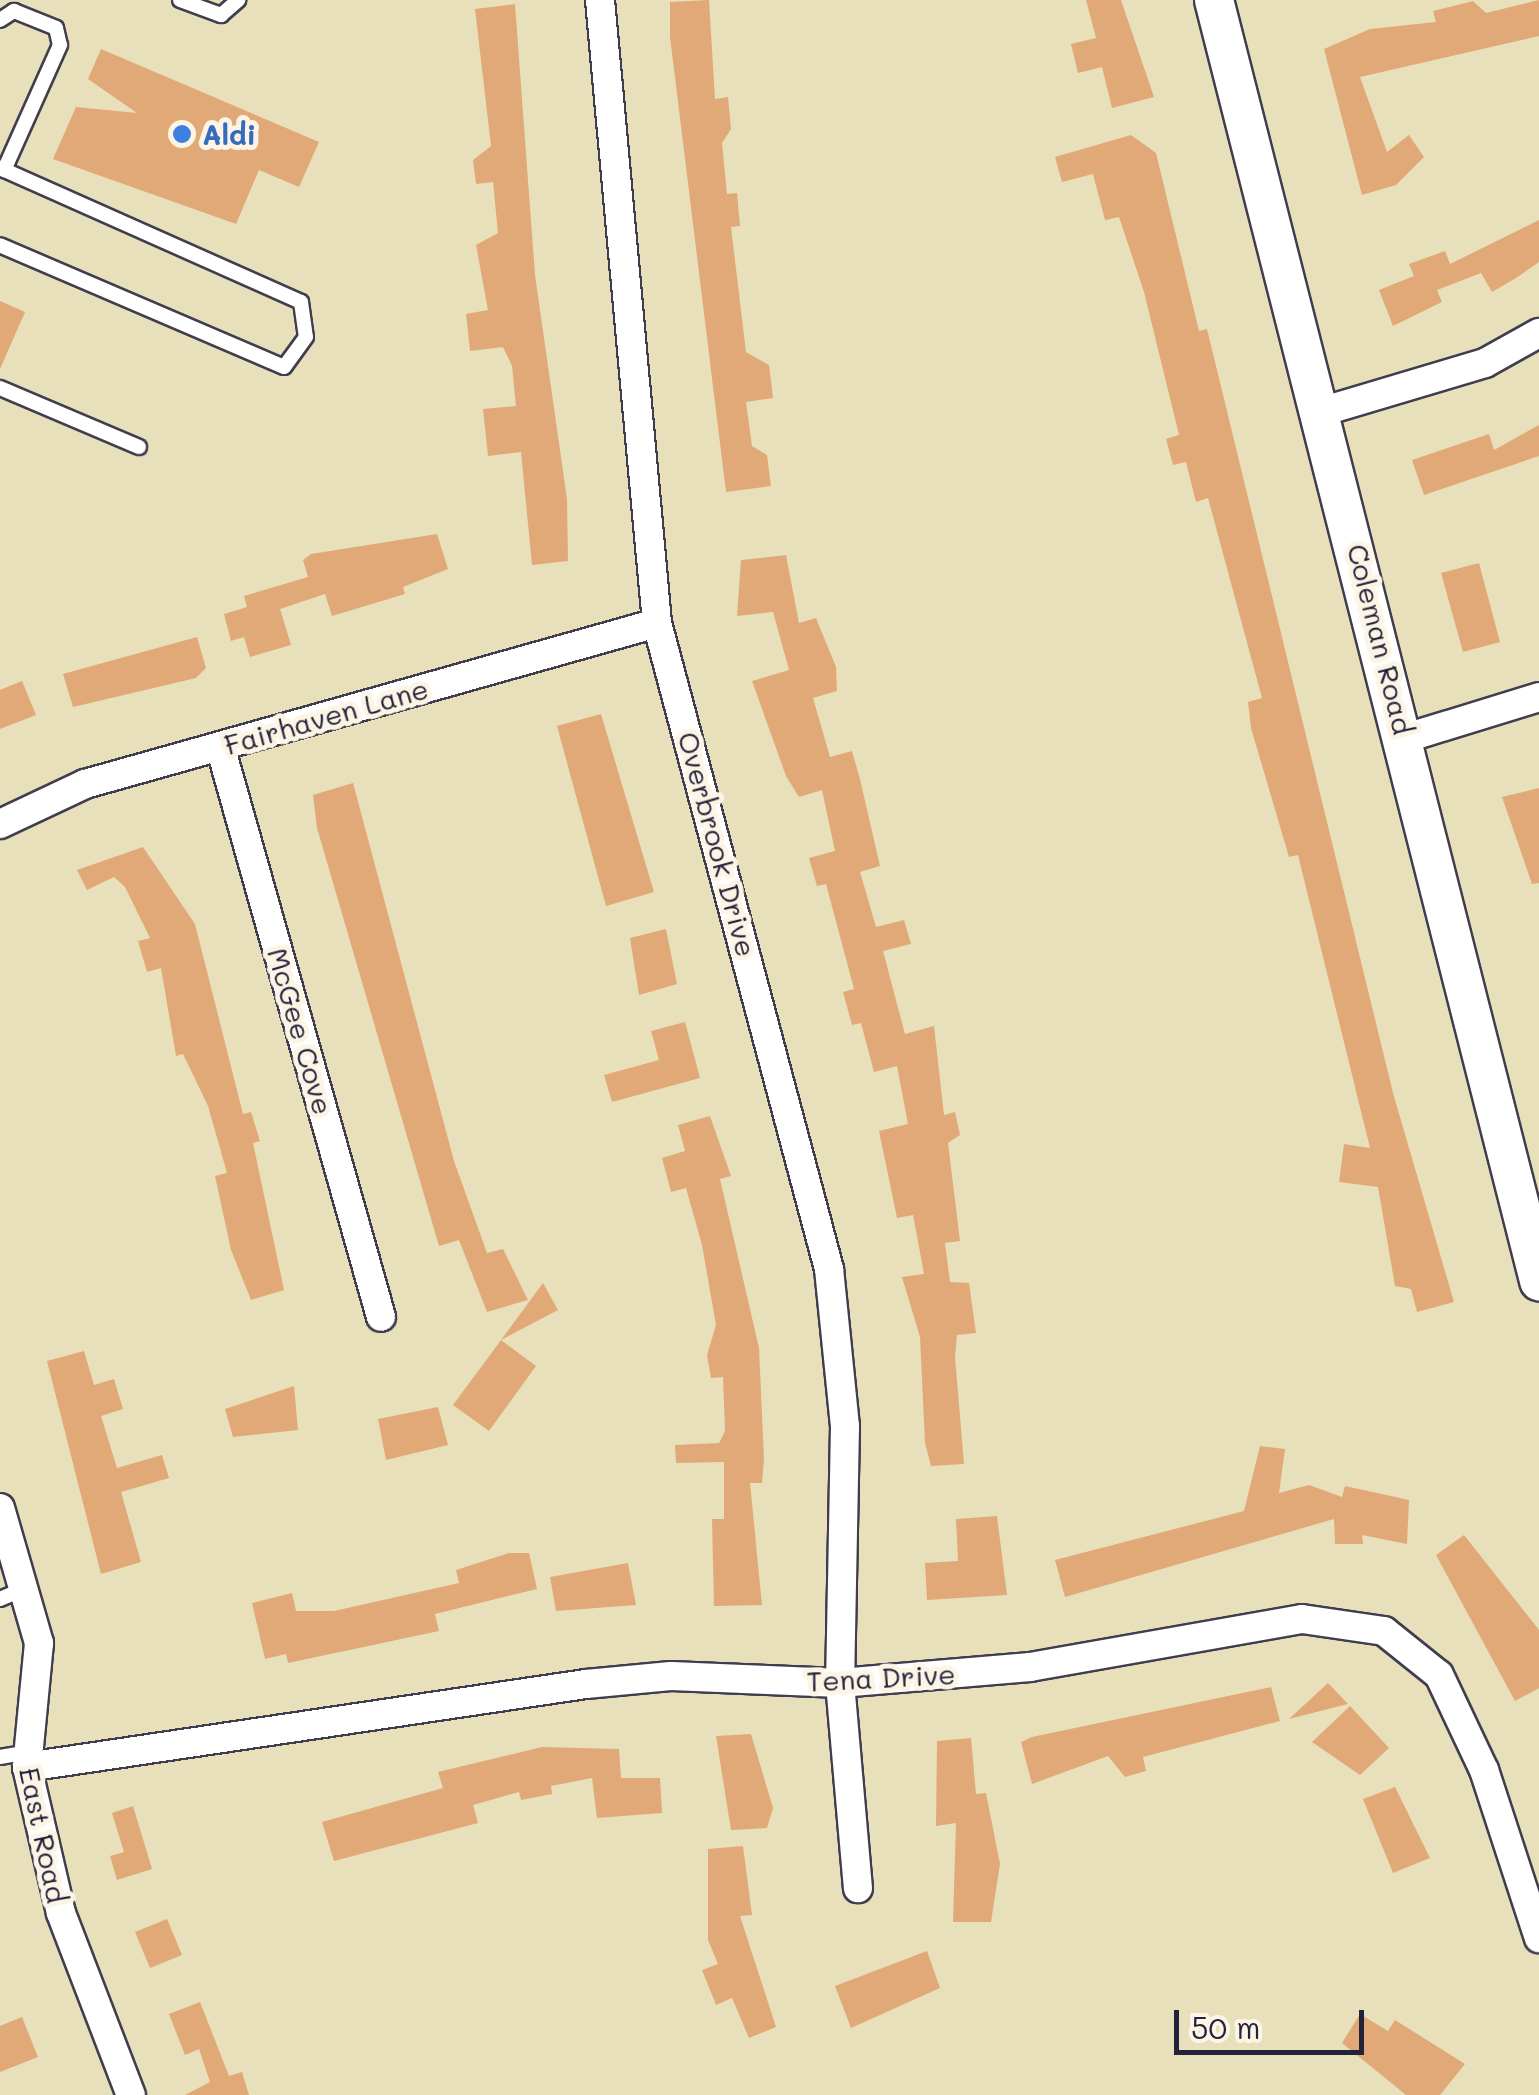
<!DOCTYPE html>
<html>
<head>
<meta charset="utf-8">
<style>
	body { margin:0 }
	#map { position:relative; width:1539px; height:2095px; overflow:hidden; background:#e8e0bb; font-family:Mali,sans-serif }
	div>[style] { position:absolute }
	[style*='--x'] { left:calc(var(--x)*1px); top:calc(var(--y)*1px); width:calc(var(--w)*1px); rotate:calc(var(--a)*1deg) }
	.building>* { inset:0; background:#e1a977 }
	.roads { filter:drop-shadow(2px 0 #403e4e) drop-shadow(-2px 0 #403e4e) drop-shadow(0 2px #403e4e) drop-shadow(0 -2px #403e4e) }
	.service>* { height:14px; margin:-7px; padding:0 7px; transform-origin:7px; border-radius:7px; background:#fff }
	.minor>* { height:28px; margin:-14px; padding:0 14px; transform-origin:14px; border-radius:14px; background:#fff }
	.secondary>* { height:38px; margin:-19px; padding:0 19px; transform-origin:19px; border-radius:19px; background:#fff }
	.dots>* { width:28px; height:28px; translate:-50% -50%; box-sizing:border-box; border:5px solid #fcf5e5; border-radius:50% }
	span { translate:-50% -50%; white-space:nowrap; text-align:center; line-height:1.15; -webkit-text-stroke:10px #fcf5e5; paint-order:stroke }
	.shop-label { font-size:28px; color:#366cbe; font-weight:700 }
	.left { translate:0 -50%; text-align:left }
	.street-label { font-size:28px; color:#22223b }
	.scale { position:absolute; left:1174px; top:2010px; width:190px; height:45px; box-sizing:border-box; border:5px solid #22223b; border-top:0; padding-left:12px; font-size:30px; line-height:35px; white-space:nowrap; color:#22223b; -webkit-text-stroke:8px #fcf5e5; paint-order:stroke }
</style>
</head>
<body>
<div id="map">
	<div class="building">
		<div style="clip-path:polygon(709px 0,715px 99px,728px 97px,731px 129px,722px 143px,727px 194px,737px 193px,740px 226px,731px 227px,746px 352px,769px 365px,773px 398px,746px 402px,752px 446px,767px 455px,771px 486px,726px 492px,670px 37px,670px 2px)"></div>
		<div style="clip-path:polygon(1086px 0,1121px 0,1154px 97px,1112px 108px,1102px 67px,1078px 73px,1071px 44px,1096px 38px)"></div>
		<div style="clip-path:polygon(1539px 0,1539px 36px,1360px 77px,1387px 152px,1409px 135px,1424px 157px,1396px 185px,1362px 195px,1324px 49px,1370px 29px,1436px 22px,1433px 11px,1473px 1px,1486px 13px)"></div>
		<div style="clip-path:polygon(515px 4px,535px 275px,567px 499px,568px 561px,532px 565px,521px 452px,488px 456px,483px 409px,516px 406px,512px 366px,503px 347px,470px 351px,466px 314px,488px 310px,476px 245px,498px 233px,493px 182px,476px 184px,473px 160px,491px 146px,475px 9px)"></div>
		<div style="clip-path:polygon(101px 49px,319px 142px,299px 187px,259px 170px,236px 224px,53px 159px,76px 107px,137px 113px,88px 79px)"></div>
		<div style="clip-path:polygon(1131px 135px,1156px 153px,1199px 331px,1207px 329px,1393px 1093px,1454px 1302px,1417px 1312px,1411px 1289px,1395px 1286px,1378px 1187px,1339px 1182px,1344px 1144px,1370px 1148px,1298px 855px,1289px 857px,1251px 728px,1248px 702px,1262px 698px,1208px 498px,1196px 502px,1186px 462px,1173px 465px,1166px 439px,1179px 435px,1144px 292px,1119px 217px,1105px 220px,1093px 174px,1062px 182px,1055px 157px)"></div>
		<div style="clip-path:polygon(1539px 220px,1539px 262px,1516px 278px,1492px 292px,1481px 273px,1437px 290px,1442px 302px,1393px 326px,1379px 290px,1414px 276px,1409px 264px,1445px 251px,1450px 264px)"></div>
		<div style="clip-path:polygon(0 301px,25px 312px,0 369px)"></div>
		<div style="clip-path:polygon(1539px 425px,1539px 456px,1424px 495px,1412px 460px,1489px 434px,1494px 450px)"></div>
		<div style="clip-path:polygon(437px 534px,448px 569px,403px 587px,405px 594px,332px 616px,325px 594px,280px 609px,291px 645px,250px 657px,244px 637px,231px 641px,224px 614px,247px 607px,244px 596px,308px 577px,303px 560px,311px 554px)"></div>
		<div style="clip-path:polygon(786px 555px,799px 623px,816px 618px,836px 667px,837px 691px,813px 698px,830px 757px,852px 751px,860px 779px,880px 866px,860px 872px,876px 927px,904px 920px,911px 944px,883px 951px,905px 1034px,934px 1026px,944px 1115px,955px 1112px,960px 1135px,948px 1143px,960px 1241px,945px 1243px,950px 1282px,969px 1283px,976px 1333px,957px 1335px,955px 1357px,964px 1464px,931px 1466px,925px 1443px,920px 1337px,902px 1277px,924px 1274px,913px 1215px,897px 1218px,879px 1131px,908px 1124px,897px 1066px,874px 1072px,861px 1023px,852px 1025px,843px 992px,854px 989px,826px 884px,817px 886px,809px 858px,835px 851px,822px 790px,799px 797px,786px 776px,752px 681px,789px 670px,773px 612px,737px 616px,741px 560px)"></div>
		<div style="clip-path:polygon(1479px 563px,1500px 642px,1463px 652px,1441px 573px)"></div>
		<div style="clip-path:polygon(197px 637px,206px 668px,196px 678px,73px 707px,63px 674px)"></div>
		<div style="clip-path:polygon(22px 681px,36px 715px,0 729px,0 690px)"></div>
		<div style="clip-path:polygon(601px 714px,654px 892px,606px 906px,557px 726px)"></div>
		<div style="clip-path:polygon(353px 783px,454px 1161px,487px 1253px,503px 1249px,528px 1300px,487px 1312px,459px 1240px,439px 1246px,317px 828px,313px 795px)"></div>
		<div style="clip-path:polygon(1539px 788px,1539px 883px,1532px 884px,1502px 797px)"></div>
		<div style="clip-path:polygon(143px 847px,195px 924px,243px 1114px,251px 1112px,260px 1141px,253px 1143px,284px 1290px,251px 1300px,231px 1250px,215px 1176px,227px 1173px,208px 1106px,183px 1054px,176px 1056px,161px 968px,147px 972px,138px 941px,150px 938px,125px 887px,114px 877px,87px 890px,77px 870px)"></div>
		<div style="clip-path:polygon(666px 929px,677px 984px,639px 995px,630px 938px)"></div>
		<div style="clip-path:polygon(685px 1022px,700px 1078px,612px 1102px,604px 1075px,659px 1060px,651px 1031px)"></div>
		<div style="clip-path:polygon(710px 1116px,731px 1176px,720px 1179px,759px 1348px,764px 1459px,762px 1483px,750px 1483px,762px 1605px,714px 1606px,712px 1519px,724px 1519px,724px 1462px,676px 1463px,675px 1445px,719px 1443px,725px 1431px,723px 1377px,711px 1378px,707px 1355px,716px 1325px,702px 1245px,686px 1188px,671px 1192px,662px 1158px,685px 1151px,678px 1125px)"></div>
		<div style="clip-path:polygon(543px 1283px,558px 1310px,501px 1340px)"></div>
		<div style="clip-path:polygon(501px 1340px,536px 1366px,489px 1431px,453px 1405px)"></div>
		<div style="clip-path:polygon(84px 1351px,94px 1385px,114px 1379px,123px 1409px,101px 1416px,117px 1468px,162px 1455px,169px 1478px,121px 1492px,141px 1562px,101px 1574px,47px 1361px)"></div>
		<div style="clip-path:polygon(294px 1386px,298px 1430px,233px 1437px,225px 1409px)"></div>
		<div style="clip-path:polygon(438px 1407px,448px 1445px,386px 1460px,378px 1419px)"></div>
		<div style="clip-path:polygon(1260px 1446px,1285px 1449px,1279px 1493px,1309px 1485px,1342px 1497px,1345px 1486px,1409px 1500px,1407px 1544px,1362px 1535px,1363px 1544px,1335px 1544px,1334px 1519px,1065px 1597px,1055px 1560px,1244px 1511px)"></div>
		<div style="clip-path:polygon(997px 1516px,1007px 1595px,927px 1600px,925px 1563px,958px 1561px,956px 1519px)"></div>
		<div style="clip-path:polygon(1464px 1535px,1539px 1630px,1539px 1688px,1515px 1701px,1436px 1555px)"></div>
		<div style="clip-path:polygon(509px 1553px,529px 1553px,537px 1589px,435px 1614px,439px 1631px,288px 1663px,286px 1654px,265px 1659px,252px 1603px,292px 1593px,296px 1611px,334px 1611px,459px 1583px,456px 1570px)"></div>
		<div style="clip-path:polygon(628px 1563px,636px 1605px,556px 1611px,550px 1577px)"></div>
		<div style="clip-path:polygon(1328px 1683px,1348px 1704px,1289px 1719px)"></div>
		<div style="clip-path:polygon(1271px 1687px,1280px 1721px,1143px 1757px,1146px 1771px,1125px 1777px,1108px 1756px,1032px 1784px,1021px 1742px,1032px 1737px)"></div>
		<div style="clip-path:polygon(1350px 1706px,1389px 1748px,1360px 1775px,1312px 1742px)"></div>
		<div style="clip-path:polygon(751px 1734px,773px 1808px,767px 1828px,731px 1830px,716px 1736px)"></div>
		<div style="clip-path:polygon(971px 1738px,976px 1794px,986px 1793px,1000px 1864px,991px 1922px,953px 1922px,956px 1823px,936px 1826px,937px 1741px)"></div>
		<div style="clip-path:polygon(542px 1747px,619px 1749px,621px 1778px,660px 1778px,662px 1813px,597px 1818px,592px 1778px,551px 1786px,552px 1794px,521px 1800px,519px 1792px,473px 1805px,478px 1823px,334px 1861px,322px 1822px,443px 1788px,438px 1772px)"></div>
		<div style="clip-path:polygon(1395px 1787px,1430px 1858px,1393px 1873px,1363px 1799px)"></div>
		<div style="clip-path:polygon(133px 1806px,152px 1869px,117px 1880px,110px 1856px,124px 1852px,112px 1813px)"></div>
		<div style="clip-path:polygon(743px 1846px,752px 1915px,740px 1916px,776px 2027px,749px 2038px,732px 1998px,716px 2005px,702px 1970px,718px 1964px,708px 1940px,708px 1849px)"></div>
		<div style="clip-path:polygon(167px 1919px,182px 1955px,150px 1968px,135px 1932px)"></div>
		<div style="clip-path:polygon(927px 1951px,940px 1988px,851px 2028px,835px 1986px)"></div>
		<div style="clip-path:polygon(200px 2002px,229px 2076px,242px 2072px,249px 2095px,185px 2095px,210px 2082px,199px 2049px,185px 2055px,169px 2014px)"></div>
		<div style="clip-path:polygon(1360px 2014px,1388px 2031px,1395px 2020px,1465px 2064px,1440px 2095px,1406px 2095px,1342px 2043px)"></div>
		<div style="clip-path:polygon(22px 2017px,38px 2057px,0 2072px,0 2026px)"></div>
	</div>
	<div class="roads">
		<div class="service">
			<div style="--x:180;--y:0;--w:44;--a:20.1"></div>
			<div style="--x:221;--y:15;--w:23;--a:-41"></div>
			<div style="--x:0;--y:20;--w:17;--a:-33"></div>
			<div style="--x:14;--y:11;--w:45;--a:22"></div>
			<div style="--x:56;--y:28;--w:17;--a:77"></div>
			<div style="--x:60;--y:45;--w:137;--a:114.1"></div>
			<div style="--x:0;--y:168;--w:329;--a:24"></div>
			<div style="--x:301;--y:302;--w:35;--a:82"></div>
			<div style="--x:306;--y:337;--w:37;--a:126"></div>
			<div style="--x:284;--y:367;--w:309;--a:-156.8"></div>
			<div style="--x:0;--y:388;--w:151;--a:23"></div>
			<div style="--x:0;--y:1599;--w:25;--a:-23"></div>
			<div style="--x:0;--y:1757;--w:27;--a:-10"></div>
		</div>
		<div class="minor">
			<div style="--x:600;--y:0;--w:626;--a:84.77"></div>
			<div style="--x:657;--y:623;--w:669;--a:75.09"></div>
			<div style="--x:829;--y:1269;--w:158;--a:84.2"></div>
			<div style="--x:845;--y:1426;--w:257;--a:91.1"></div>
			<div style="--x:840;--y:1683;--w:206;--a:85"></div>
			<div style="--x:1324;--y:411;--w:168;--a:-16.6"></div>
			<div style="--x:1485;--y:363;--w:62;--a:-29.1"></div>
			<div style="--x:1406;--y:738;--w:139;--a:-17.1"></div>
			<div style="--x:220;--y:746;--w:593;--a:74.25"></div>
			<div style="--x:0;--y:824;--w:94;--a:-25.2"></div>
			<div style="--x:85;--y:784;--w:594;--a:-15.72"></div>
			<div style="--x:0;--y:1508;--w:141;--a:73.9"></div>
			<div style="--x:39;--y:1643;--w:125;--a:95.5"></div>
			<div style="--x:27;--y:1767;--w:150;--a:76.9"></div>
			<div style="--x:61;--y:1913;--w:195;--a:69"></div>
			<div style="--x:27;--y:1767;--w:565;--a:-8.45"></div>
			<div style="--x:586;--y:1684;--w:85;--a:-5.4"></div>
			<div style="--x:671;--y:1676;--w:169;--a:2.4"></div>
			<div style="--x:840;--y:1683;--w:191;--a:-4.8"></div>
			<div style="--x:1030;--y:1667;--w:276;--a:-10"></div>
			<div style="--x:1302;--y:1619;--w:83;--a:8.3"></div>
			<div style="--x:1384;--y:1631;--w:70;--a:38.7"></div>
			<div style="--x:1439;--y:1675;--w:105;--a:64.7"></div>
			<div style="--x:1484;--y:1770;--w:177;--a:71.9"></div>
		</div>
		<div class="secondary">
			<div style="--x:1214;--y:0;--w:1322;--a:75.76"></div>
		</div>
	</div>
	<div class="dots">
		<div style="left:182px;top:134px;background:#3f7fe0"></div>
	</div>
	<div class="shop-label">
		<span class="left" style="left:202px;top:134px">Aldi</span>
	</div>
	<div class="street-label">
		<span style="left:1381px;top:639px;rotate:76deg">Coleman Road</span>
		<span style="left:326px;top:716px;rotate:-16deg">Fairhaven Lane</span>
		<span style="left:718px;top:844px;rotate:75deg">Overbrook Drive</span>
		<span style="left:301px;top:1031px;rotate:74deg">McGee Cove</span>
		<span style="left:881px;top:1677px;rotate:-3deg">Tena Drive</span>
		<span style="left:44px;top:1835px;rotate:78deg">East Road</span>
	</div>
	<div class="scale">50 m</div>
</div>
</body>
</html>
